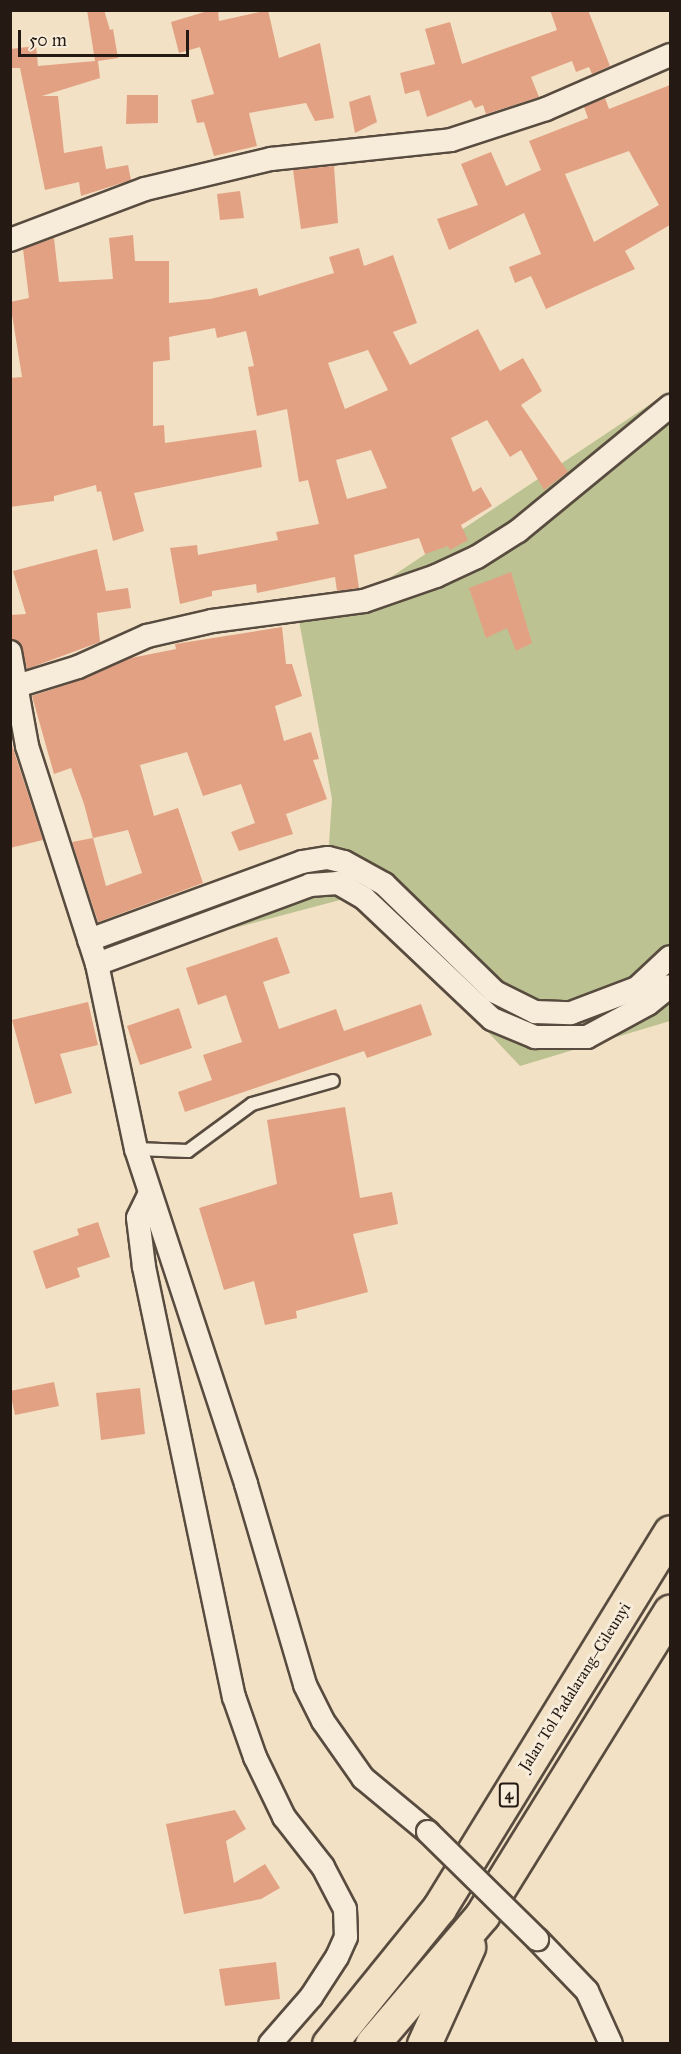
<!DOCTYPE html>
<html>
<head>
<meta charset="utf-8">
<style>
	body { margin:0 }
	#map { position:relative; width:681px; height:2054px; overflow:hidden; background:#f2e1c4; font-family:"IM FELL Great Primer",serif }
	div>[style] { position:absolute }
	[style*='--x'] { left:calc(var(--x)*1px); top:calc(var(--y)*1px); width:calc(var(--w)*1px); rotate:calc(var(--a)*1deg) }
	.green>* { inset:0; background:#bdc292 }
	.building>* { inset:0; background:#e3a184 }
	.roads { filter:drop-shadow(2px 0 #584b3f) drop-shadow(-2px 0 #584b3f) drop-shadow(0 2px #584b3f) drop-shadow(0 -2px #584b3f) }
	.service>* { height:12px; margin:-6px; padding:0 6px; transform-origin:6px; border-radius:6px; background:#f7ecd9 }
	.minor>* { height:22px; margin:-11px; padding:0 11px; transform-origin:11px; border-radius:11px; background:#f7ecd9 }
	.motorway>* { height:33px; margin:-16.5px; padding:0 16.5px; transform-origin:16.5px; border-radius:16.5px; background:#f2e1c4 }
	.bridges { filter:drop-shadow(2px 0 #584b3f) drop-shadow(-2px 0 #584b3f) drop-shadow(0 2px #584b3f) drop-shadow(0 -2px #584b3f) }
	.minor-bridge>* { height:22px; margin:-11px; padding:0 11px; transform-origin:11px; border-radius:11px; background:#f7ecd9 }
	span { translate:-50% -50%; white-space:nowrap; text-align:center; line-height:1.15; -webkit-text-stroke:6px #f7ecd9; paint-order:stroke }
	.shield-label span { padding:2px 4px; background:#f7ecd9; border:2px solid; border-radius:4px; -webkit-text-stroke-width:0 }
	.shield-label { font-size:15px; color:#241913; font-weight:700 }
	.street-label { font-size:16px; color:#241913 }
	.frame { position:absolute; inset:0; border:12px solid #241913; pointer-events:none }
	.scale { position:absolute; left:18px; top:30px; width:171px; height:27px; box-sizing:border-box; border:3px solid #241913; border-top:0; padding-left:8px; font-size:18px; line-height:21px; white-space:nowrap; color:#241913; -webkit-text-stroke:4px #f7ecd9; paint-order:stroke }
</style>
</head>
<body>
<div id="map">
	<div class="green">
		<div style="clip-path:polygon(670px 391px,670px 1021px,520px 1066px,359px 895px,97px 964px,89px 940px,328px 858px,332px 799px,297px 610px,352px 603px)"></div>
	</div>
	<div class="building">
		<div style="clip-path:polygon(87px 10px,104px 10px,110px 30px,113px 29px,118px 58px,98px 61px,100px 78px,42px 96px,58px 96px,64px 153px,102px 146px,106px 169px,128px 165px,131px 180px,81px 196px,79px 182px,45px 190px,20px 68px,10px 68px,10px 49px,36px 46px,38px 66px,95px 61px)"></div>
		<div style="clip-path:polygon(211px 10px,218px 10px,219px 21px,268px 10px,279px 58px,320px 43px,334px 118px,315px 121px,306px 103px,249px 113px,257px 146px,214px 156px,204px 122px,197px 123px,191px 100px,214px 94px,200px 47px,179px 53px,171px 22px)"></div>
		<div style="clip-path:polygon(550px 10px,588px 10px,610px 66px,592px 74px,589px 67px,576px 72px,572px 61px,531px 77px,539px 97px,486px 114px,483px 105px,475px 108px,471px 100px,427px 117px,419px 90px,405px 94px,400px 73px,435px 64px,425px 29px,450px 22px,462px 64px,557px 30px)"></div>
		<div style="clip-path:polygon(evenodd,670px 85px,670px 225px,625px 251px,635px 269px,546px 309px,531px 276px,515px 283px,509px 267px,541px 254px,524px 213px,449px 250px,437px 219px,478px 205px,461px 164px,491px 152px,506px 186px,541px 170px,529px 141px,588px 118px,584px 107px,605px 98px,609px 109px,670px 85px,629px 151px,659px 205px,594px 242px,565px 174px,629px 151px)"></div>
		<div style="clip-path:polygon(127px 95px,158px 95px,158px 123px,126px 124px)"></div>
		<div style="clip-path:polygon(370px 95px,377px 122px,355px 133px,349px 102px)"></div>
		<div style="clip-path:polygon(334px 166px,338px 223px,301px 229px,293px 170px)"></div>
		<div style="clip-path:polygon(240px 191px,244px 218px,220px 220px,217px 194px)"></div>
		<div style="clip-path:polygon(evenodd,133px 235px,135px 261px,169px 261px,169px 303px,210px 299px,257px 288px,259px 296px,334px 273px,329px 257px,359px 248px,364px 266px,393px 255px,417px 323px,393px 332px,410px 365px,478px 329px,500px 371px,523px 358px,542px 391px,521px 405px,568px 472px,544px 490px,521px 450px,510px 457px,487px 420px,451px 438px,473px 492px,481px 487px,492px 506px,461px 525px,468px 540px,450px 550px,448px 546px,425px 554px,419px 538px,354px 555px,359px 588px,337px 591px,335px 577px,257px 593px,256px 584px,212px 591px,212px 596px,180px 604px,170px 548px,197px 545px,198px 555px,278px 540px,276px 532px,319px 524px,308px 480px,299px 482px,287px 409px,257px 416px,248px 367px,254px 366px,246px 331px,217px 338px,215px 328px,169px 337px,170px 360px,153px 362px,153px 426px,164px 425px,165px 443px,256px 430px,262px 467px,134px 493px,144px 531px,113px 541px,101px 491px,97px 492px,96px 485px,54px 496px,54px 501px,10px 507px,10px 378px,22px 377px,10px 302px,29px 298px,23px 249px,54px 238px,59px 282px,113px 279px,109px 238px,133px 235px,368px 350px,388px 390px,345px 409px,328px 363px,368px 350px,133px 235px,371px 450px,387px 488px,347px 499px,336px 460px,371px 450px)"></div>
		<div style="clip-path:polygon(97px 549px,106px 591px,128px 588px,131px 608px,97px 613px,100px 642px,27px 669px,21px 644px,10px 639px,10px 615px,26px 614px,13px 571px)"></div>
		<div style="clip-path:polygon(511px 572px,532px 643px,516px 651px,507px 628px,486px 638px,469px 588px)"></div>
		<div style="clip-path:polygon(evenodd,282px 627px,286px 664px,292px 664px,302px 696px,275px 706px,284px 741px,311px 732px,319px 759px,313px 760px,327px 799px,286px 814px,293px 834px,239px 851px,231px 832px,255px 823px,241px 784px,203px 796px,187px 752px,140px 765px,154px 816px,178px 808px,203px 883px,98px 922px,72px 842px,93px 838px,84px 804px,71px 768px,54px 774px,32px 696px,84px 679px,131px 658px,176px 649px,175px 644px,282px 627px,128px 830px,142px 873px,106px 886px,93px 838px,128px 830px)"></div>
		<div style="clip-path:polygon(10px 739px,43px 840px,10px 848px)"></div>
		<div style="clip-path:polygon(277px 937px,290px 973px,263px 982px,279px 1029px,336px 1009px,344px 1031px,421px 1004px,432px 1035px,367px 1058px,364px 1051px,185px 1112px,178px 1092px,212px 1080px,203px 1055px,242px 1042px,226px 995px,198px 1005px,186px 968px)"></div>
		<div style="clip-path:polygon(88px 1002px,98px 1045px,60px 1054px,72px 1093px,35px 1104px,12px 1020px)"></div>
		<div style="clip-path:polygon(179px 1008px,192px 1048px,140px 1065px,127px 1026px)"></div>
		<div style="clip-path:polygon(345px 1107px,360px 1198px,392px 1192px,398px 1224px,353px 1234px,368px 1292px,296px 1311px,297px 1318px,265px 1325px,254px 1281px,224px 1290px,199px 1208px,277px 1184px,267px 1120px)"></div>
		<div style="clip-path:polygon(98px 1222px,110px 1257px,77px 1268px,80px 1277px,46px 1289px,33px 1251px,79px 1235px,77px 1229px)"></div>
		<div style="clip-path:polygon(54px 1382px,59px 1406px,15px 1415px,10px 1391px)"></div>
		<div style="clip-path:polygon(140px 1388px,145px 1434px,101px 1440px,96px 1393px)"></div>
		<div style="clip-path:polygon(235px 1810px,246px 1829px,226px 1841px,234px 1883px,265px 1864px,280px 1888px,261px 1899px,184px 1914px,166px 1824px)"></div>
		<div style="clip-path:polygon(276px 1962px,280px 1999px,225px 2006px,219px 1969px)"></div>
	</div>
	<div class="roads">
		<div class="service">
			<div style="--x:136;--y:1149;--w:52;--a:2.2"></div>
			<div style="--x:188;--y:1151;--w:79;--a:-36.3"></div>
			<div style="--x:252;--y:1104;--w:84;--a:-15.9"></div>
		</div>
		<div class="minor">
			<div style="--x:10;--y:240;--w:144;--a:-20.7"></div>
			<div style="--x:145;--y:189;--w:130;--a:-13.4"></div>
			<div style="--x:271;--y:159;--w:181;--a:-6"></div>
			<div style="--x:451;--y:140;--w:100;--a:-18.1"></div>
			<div style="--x:546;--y:109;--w:135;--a:-23.5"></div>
			<div style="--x:10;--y:652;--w:96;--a:79.7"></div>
			<div style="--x:27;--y:746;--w:229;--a:72.2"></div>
			<div style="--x:97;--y:964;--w:189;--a:78.1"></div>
			<div style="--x:136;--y:1149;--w:353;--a:71.8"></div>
			<div style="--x:246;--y:1484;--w:209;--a:73.6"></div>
			<div style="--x:305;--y:1685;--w:40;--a:63.4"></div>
			<div style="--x:323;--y:1721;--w:70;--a:54.9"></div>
			<div style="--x:363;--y:1778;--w:85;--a:39.7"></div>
			<div style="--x:17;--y:686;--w:64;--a:-17.3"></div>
			<div style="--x:78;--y:667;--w:76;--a:-24.2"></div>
			<div style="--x:147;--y:636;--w:67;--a:-13"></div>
			<div style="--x:212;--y:621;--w:153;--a:-7.5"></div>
			<div style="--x:364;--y:601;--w:76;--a:-19.1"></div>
			<div style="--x:436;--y:576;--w:45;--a:-24.9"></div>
			<div style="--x:477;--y:557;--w:49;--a:-32.4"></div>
			<div style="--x:518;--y:531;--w:197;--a:-39.4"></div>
			<div style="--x:89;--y:940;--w:227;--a:-20.1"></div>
			<div style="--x:302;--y:862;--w:26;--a:-9"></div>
			<div style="--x:328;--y:858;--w:16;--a:14"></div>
			<div style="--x:344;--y:862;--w:46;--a:28.8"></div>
			<div style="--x:384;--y:884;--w:155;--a:44.2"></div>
			<div style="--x:495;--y:992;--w:45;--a:26.6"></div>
			<div style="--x:535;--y:1012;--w:36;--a:2"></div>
			<div style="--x:571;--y:1013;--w:71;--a:-20.7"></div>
			<div style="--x:637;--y:988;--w:45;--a:-43.2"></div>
			<div style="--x:97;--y:964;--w:227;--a:-20.3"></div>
			<div style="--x:310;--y:885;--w:28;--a:-4"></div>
			<div style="--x:338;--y:883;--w:30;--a:30"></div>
			<div style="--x:364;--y:898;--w:176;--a:43.4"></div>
			<div style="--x:492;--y:1019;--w:47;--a:22.7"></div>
			<div style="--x:535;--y:1037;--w:52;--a:0"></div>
			<div style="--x:587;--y:1037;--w:69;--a:-28.4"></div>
			<div style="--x:648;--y:1004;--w:28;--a:-39"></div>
			<div style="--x:149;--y:1195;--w:25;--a:116"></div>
			<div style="--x:138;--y:1218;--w:49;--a:83"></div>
			<div style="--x:144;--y:1267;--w:439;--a:78.2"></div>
			<div style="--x:234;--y:1697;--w:64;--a:70.7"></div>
			<div style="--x:255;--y:1757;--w:67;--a:64.2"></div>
			<div style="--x:284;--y:1817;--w:63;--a:52"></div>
			<div style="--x:323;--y:1867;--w:47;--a:62.4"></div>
			<div style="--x:345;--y:1909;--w:28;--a:88"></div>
			<div style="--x:346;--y:1937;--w:22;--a:114"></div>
			<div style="--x:337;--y:1957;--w:48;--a:123"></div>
			<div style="--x:311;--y:1997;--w:62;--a:131.1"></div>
			<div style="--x:537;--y:1939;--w:72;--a:46.1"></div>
			<div style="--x:587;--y:1991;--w:58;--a:65.6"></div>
		</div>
		<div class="motorway">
			<div style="--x:329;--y:2044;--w:175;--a:-51"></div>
			<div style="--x:439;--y:1908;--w:441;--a:-58.4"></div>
			<div style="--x:372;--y:2044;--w:170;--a:-49.5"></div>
			<div style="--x:482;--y:1915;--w:357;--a:-58.2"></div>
			<div style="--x:424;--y:2044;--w:107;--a:-65.6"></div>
		</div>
	</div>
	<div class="bridges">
		<div class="minor-bridge">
			<div style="--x:428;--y:1832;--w:153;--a:44.5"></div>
		</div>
	</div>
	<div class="shield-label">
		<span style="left:509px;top:1795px">4</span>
	</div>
	<div class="street-label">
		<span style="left:575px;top:1687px;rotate:-58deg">Jalan Tol Padalarang–Cileunyi</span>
	</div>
	<div class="frame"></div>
	<div class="scale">50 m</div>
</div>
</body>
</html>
